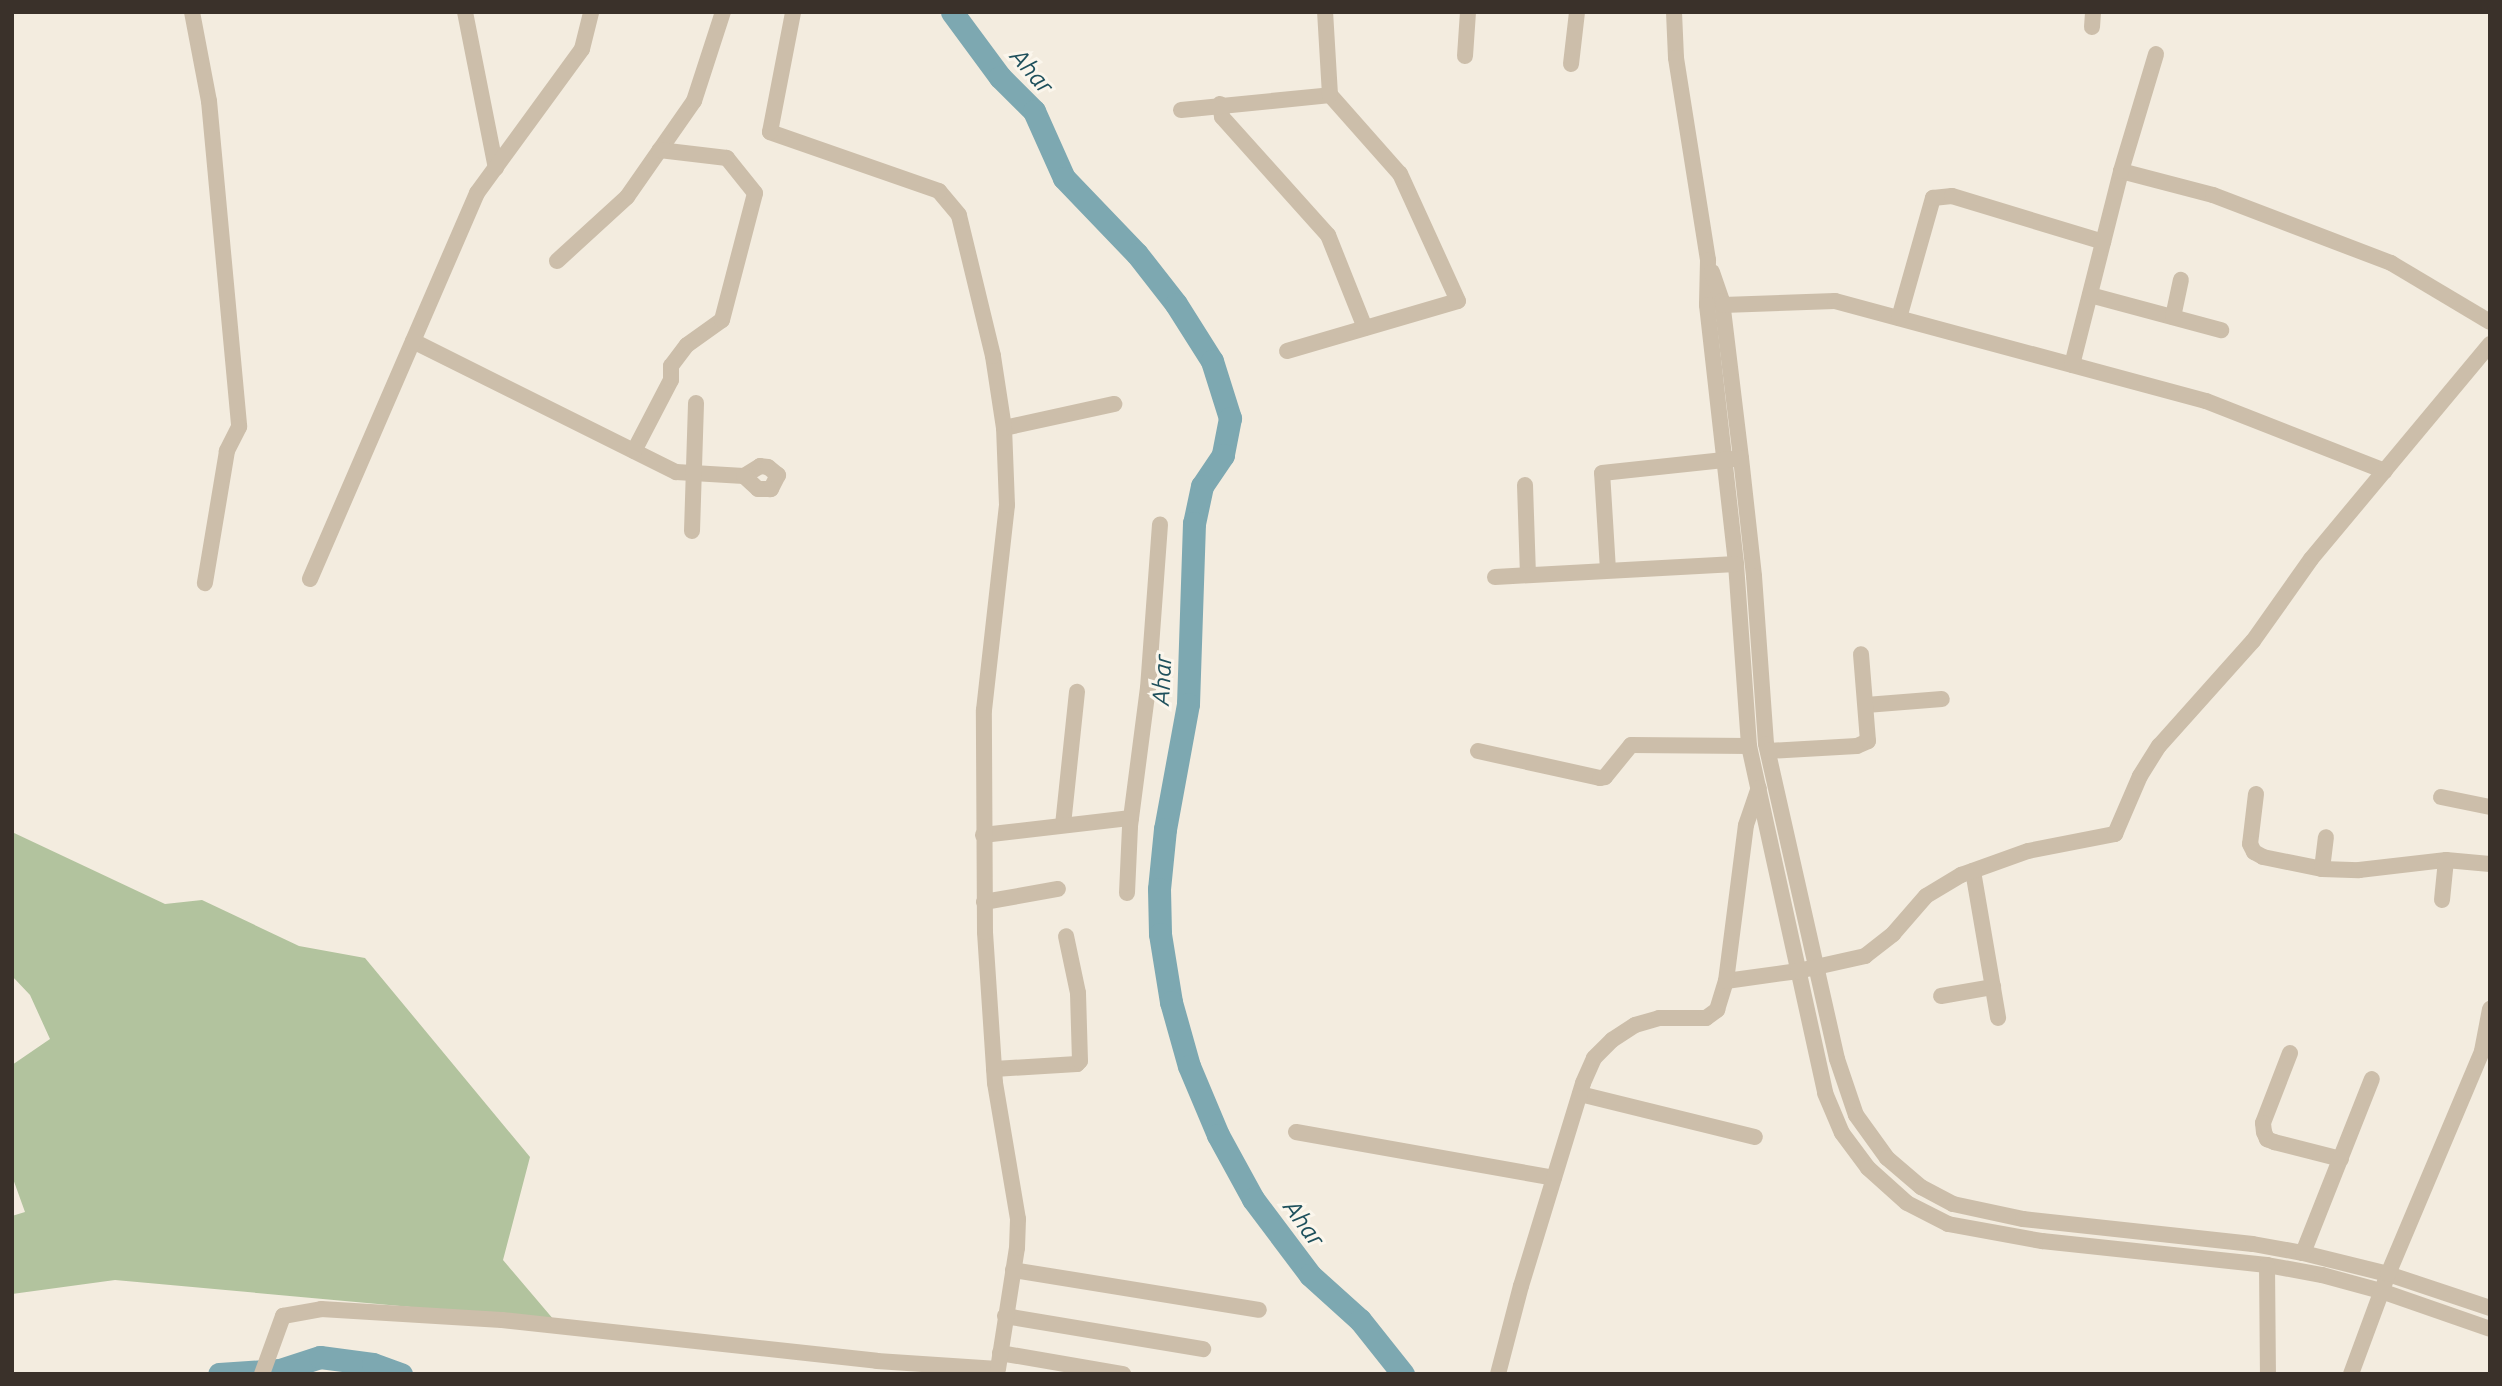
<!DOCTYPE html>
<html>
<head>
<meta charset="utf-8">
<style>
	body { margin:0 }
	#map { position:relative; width:2502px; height:1386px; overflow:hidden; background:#f3ecdf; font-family:Ubuntu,sans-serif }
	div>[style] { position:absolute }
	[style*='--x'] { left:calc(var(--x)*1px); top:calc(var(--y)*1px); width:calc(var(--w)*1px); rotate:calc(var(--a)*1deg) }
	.green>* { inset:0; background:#b2c39e }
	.river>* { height:23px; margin:-11.5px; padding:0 11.5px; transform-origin:11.5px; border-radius:11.5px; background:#7da8b1 }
	.minor>* { height:16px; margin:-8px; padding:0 8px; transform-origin:8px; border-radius:8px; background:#ccbeaa }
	span { translate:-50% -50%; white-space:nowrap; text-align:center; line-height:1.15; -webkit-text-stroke:6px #fbf6ec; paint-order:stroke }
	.water-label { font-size:24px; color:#1e505c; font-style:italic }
	.frame { position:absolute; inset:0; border:14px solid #3a312a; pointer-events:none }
</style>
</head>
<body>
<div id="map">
	<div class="green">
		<div style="clip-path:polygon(12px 832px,165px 904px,202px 900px,299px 946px,365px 958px,530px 1157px,503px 1260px,554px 1320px,115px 1280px,12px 1294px,12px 1216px,25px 1212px,12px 1176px,12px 1065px,50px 1039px,30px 995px,12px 976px)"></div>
	</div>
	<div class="river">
		<div style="--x:952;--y:12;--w:81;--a:53.6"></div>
		<div style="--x:1000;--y:77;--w:48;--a:45"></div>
		<div style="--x:1034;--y:111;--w:73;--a:65.9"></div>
		<div style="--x:1064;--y:178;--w:105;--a:46.2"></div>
		<div style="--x:1137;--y:254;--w:63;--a:52"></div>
		<div style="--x:1176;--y:304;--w:67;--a:57.7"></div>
		<div style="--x:1212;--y:361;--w:60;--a:72.5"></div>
		<div style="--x:1230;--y:418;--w:38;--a:101"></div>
		<div style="--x:1223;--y:455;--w:37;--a:124"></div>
		<div style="--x:1202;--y:486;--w:38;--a:102"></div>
		<div style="--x:1194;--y:523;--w:181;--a:91.9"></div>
		<div style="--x:1188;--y:704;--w:127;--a:100.4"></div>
		<div style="--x:1165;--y:829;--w:60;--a:95.7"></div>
		<div style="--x:1159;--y:889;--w:45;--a:88.7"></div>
		<div style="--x:1160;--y:934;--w:69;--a:80.8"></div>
		<div style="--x:1171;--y:1002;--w:66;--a:74.3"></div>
		<div style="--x:1189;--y:1066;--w:75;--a:67.2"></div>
		<div style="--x:1218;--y:1135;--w:73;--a:61.3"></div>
		<div style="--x:1253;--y:1199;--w:95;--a:53.1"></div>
		<div style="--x:1310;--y:1275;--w:67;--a:42"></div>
		<div style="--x:1360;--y:1320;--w:69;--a:51.5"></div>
		<div style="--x:219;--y:1374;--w:61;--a:-3.8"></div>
		<div style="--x:280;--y:1370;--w:42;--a:-18"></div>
		<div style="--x:320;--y:1357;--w:53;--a:7.5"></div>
		<div style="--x:373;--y:1364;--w:30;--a:20"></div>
	</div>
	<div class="minor">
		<div style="--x:192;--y:12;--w:91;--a:79.2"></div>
		<div style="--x:209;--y:101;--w:327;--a:84.7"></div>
		<div style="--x:239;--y:427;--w:27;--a:117"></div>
		<div style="--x:227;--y:451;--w:134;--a:99.5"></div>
		<div style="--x:465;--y:12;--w:159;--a:78.8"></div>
		<div style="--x:1674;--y:12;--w:46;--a:87.5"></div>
		<div style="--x:1676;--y:58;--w:205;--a:81"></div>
		<div style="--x:1708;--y:260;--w:45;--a:91.3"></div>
		<div style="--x:1707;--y:305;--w:261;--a:83.6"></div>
		<div style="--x:1736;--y:564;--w:182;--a:85.9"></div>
		<div style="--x:1749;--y:746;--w:355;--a:77.6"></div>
		<div style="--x:1825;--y:1093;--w:43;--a:67"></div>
		<div style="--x:1842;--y:1133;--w:44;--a:53.4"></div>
		<div style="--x:1868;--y:1168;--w:52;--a:41.9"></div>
		<div style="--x:1907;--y:1203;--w:46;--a:27.1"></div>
		<div style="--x:1948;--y:1224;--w:96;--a:10.3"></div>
		<div style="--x:2042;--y:1241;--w:226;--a:6.1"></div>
		<div style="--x:2267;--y:1265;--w:56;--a:10.3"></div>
		<div style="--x:2322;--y:1275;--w:61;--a:15.2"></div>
		<div style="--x:2381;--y:1291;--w:115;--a:19.2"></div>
		<div style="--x:2092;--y:27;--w:15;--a:-86"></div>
		<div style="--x:1465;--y:56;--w:44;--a:-86.1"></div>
		<div style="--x:1571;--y:64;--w:52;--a:-83.4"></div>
		<div style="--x:1220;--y:104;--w:13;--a:81"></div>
		<div style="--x:1222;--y:117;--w:159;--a:48.1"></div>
		<div style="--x:1328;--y:235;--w:100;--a:68.3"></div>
		<div style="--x:1181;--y:110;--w:150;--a:-5.7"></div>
		<div style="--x:2121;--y:171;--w:95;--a:14.6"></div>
		<div style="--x:2213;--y:195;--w:191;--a:20.9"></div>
		<div style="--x:2391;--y:263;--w:115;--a:30.8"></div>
		<div style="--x:557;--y:261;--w:95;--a:-42.4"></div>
		<div style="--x:627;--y:197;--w:117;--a:-55.1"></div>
		<div style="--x:694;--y:101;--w:94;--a:-72"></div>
		<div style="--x:1712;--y:272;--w:31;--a:71"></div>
		<div style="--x:1722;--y:301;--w:158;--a:83.1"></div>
		<div style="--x:1741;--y:458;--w:119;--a:83.7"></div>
		<div style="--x:1754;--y:576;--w:168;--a:85.9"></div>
		<div style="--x:1766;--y:744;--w:323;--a:77.3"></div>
		<div style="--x:1837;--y:1059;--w:59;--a:71.3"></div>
		<div style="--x:1856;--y:1115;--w:53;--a:54.2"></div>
		<div style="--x:1887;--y:1158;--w:45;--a:40.5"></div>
		<div style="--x:1921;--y:1187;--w:36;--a:28"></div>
		<div style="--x:1953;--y:1204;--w:72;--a:12.1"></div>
		<div style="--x:2023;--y:1219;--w:231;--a:6.2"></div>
		<div style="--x:2253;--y:1244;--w:51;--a:10.2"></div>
		<div style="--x:2303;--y:1253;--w:88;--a:13.9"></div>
		<div style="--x:2388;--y:1274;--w:108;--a:18.4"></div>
		<div style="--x:2090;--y:295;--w:136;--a:15"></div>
		<div style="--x:1723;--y:305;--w:112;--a:-2"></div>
		<div style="--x:1835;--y:301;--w:384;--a:15.1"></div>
		<div style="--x:2206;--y:401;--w:192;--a:21.4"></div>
		<div style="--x:2173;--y:317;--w:38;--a:-78"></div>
		<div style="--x:1899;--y:318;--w:125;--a:-74.2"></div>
		<div style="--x:1933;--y:198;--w:19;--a:-6"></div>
		<div style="--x:1952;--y:196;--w:158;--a:16.9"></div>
		<div style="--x:413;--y:341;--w:294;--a:26.5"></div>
		<div style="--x:676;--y:472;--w:68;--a:3.4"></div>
		<div style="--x:744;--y:476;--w:19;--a:-32"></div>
		<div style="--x:760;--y:466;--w:8;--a:7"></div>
		<div style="--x:768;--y:467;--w:13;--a:39"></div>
		<div style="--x:778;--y:475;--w:16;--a:117"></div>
		<div style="--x:771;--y:489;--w:13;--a:180"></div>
		<div style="--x:758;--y:489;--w:19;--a:-137"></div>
		<div style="--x:1287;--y:351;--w:178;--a:-16.3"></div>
		<div style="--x:1458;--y:301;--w:140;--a:-114.5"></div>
		<div style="--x:1400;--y:174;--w:106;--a:-131.5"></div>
		<div style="--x:1330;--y:95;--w:83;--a:-93.4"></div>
		<div style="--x:2072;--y:365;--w:200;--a:-75.8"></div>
		<div style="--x:2121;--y:171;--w:122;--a:-73.3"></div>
		<div style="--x:1004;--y:428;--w:113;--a:-12.3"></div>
		<div style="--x:634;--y:451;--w:80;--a:-62.5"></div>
		<div style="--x:671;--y:380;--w:14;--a:-90"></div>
		<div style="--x:671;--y:366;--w:26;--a:-53"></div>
		<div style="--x:687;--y:345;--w:43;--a:-35.5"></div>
		<div style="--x:722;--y:320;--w:131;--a:-75.4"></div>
		<div style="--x:755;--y:193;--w:45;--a:-128.7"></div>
		<div style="--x:727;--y:158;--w:68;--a:-173.3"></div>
		<div style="--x:1525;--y:485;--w:90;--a:88.1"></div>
		<div style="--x:692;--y:531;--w:128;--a:-88.2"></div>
		<div style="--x:1608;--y:570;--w:97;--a:-93.5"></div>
		<div style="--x:1602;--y:473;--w:132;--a:-6.1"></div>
		<div style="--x:1495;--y:577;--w:241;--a:-3.1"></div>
		<div style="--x:310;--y:579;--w:421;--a:-66.6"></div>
		<div style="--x:477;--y:193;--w:178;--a:-53.9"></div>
		<div style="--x:582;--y:49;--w:38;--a:-76"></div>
		<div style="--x:1866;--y:705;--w:76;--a:-4.5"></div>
		<div style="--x:1478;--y:751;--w:125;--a:12.5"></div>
		<div style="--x:1600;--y:778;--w:5;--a:-11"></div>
		<div style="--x:1605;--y:777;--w:41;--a:-50.9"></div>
		<div style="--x:1631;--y:745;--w:118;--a:0.5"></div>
		<div style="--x:1768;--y:751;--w:89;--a:-3.2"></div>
		<div style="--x:1857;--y:746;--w:12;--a:-24"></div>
		<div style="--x:1868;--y:741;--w:87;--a:-94.6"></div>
		<div style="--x:2256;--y:794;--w:50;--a:96.8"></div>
		<div style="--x:2250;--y:844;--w:9;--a:63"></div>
		<div style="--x:2254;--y:852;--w:10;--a:29"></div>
		<div style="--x:2263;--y:857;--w:60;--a:11.5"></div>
		<div style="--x:2322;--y:869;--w:37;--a:2"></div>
		<div style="--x:2359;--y:870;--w:88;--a:-6.6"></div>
		<div style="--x:2446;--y:860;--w:44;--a:5.2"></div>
		<div style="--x:2441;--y:797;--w:50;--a:11.5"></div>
		<div style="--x:1063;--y:825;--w:134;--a:-84"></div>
		<div style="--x:983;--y:835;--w:149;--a:-6.6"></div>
		<div style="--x:2322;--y:869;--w:32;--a:-83"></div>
		<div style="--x:1973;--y:871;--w:149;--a:80.3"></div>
		<div style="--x:1127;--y:893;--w:67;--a:-87.4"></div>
		<div style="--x:1130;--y:826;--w:139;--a:-82.6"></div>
		<div style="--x:1148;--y:688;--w:164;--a:-85.8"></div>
		<div style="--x:2442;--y:900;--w:40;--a:-84.3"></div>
		<div style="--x:984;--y:902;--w:75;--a:-10"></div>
		<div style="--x:1726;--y:981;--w:73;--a:-7.9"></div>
		<div style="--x:1798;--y:971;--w:69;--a:-12.6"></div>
		<div style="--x:1865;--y:956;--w:36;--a:-38"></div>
		<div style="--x:1893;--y:934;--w:50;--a:-49"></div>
		<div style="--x:1926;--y:896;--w:41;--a:-31"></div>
		<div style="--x:1961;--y:875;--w:71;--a:-19.7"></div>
		<div style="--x:2028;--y:851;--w:89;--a:-11.1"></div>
		<div style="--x:2115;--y:834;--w:63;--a:-66.7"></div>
		<div style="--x:2140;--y:776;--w:36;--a:-58"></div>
		<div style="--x:2159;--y:746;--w:141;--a:-48.2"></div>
		<div style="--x:2253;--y:641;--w:100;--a:-54.7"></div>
		<div style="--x:2311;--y:559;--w:280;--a:-50.2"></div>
		<div style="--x:1941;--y:996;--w:53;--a:-9.8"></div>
		<div style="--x:2290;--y:1053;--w:75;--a:111.1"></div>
		<div style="--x:2263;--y:1123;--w:9;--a:84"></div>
		<div style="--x:2264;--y:1132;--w:8;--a:67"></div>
		<div style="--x:2267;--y:1139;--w:8;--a:23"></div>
		<div style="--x:2274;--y:1142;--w:69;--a:14.2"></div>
		<div style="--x:994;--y:1069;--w:83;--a:-3.4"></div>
		<div style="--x:1077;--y:1064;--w:4;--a:-45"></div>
		<div style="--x:1080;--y:1061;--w:68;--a:-91.7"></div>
		<div style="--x:1078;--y:993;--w:58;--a:-101.9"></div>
		<div style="--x:1580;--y:1094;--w:180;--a:13.8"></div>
		<div style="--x:1296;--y:1132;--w:262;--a:10.1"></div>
		<div style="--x:2303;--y:1253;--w:187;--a:-68.4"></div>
		<div style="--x:2267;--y:1265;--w:109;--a:89.5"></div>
		<div style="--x:1013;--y:1270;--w:249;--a:9.2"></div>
		<div style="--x:1005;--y:1316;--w:201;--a:9.5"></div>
		<div style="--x:1000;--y:1353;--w:125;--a:9.7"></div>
		<div style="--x:262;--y:1374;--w:62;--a:-70.1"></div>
		<div style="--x:283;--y:1316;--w:39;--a:-10"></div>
		<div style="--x:321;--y:1309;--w:181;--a:3.5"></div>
		<div style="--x:502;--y:1320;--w:377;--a:6.2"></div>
		<div style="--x:877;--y:1361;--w:121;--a:3.8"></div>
		<div style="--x:998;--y:1369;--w:122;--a:-81.1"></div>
		<div style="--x:1017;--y:1248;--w:29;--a:-88"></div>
		<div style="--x:1018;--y:1219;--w:138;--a:-99.6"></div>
		<div style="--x:995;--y:1083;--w:151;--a:-93.8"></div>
		<div style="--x:985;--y:932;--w:222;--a:-90.3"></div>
		<div style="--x:984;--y:710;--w:206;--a:-83.6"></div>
		<div style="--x:1007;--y:505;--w:77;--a:-92.2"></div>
		<div style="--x:1004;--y:428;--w:73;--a:-98.7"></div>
		<div style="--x:993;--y:356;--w:145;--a:-103.6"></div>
		<div style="--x:959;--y:215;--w:31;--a:-130"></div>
		<div style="--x:939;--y:191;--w:179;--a:-160.8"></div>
		<div style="--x:770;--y:132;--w:122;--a:-79.1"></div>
		<div style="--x:1498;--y:1374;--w:91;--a:-75.4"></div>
		<div style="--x:1521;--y:1286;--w:212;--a:-73"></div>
		<div style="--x:1583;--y:1083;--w:27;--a:-66"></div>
		<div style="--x:1594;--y:1058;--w:25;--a:-45"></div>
		<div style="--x:1612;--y:1040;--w:27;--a:-33"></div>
		<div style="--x:1635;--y:1025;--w:25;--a:-16"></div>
		<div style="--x:1659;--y:1018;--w:47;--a:0"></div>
		<div style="--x:1706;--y:1018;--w:14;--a:-36"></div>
		<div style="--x:1717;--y:1010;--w:30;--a:-73"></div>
		<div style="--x:1726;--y:981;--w:157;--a:-82.7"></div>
		<div style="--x:1746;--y:825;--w:39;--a:-71"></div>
		<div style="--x:2351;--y:1374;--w:107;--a:-69.7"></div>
		<div style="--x:2388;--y:1274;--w:242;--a:-67.1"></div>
		<div style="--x:2482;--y:1051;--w:43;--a:-79.2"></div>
	</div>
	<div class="water-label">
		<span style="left:1032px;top:71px;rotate:49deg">Ahar</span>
		<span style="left:1162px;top:680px;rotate:-87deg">Ahar</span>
		<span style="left:1304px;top:1223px;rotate:54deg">Ahar</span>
	</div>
	<div class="frame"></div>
</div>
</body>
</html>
